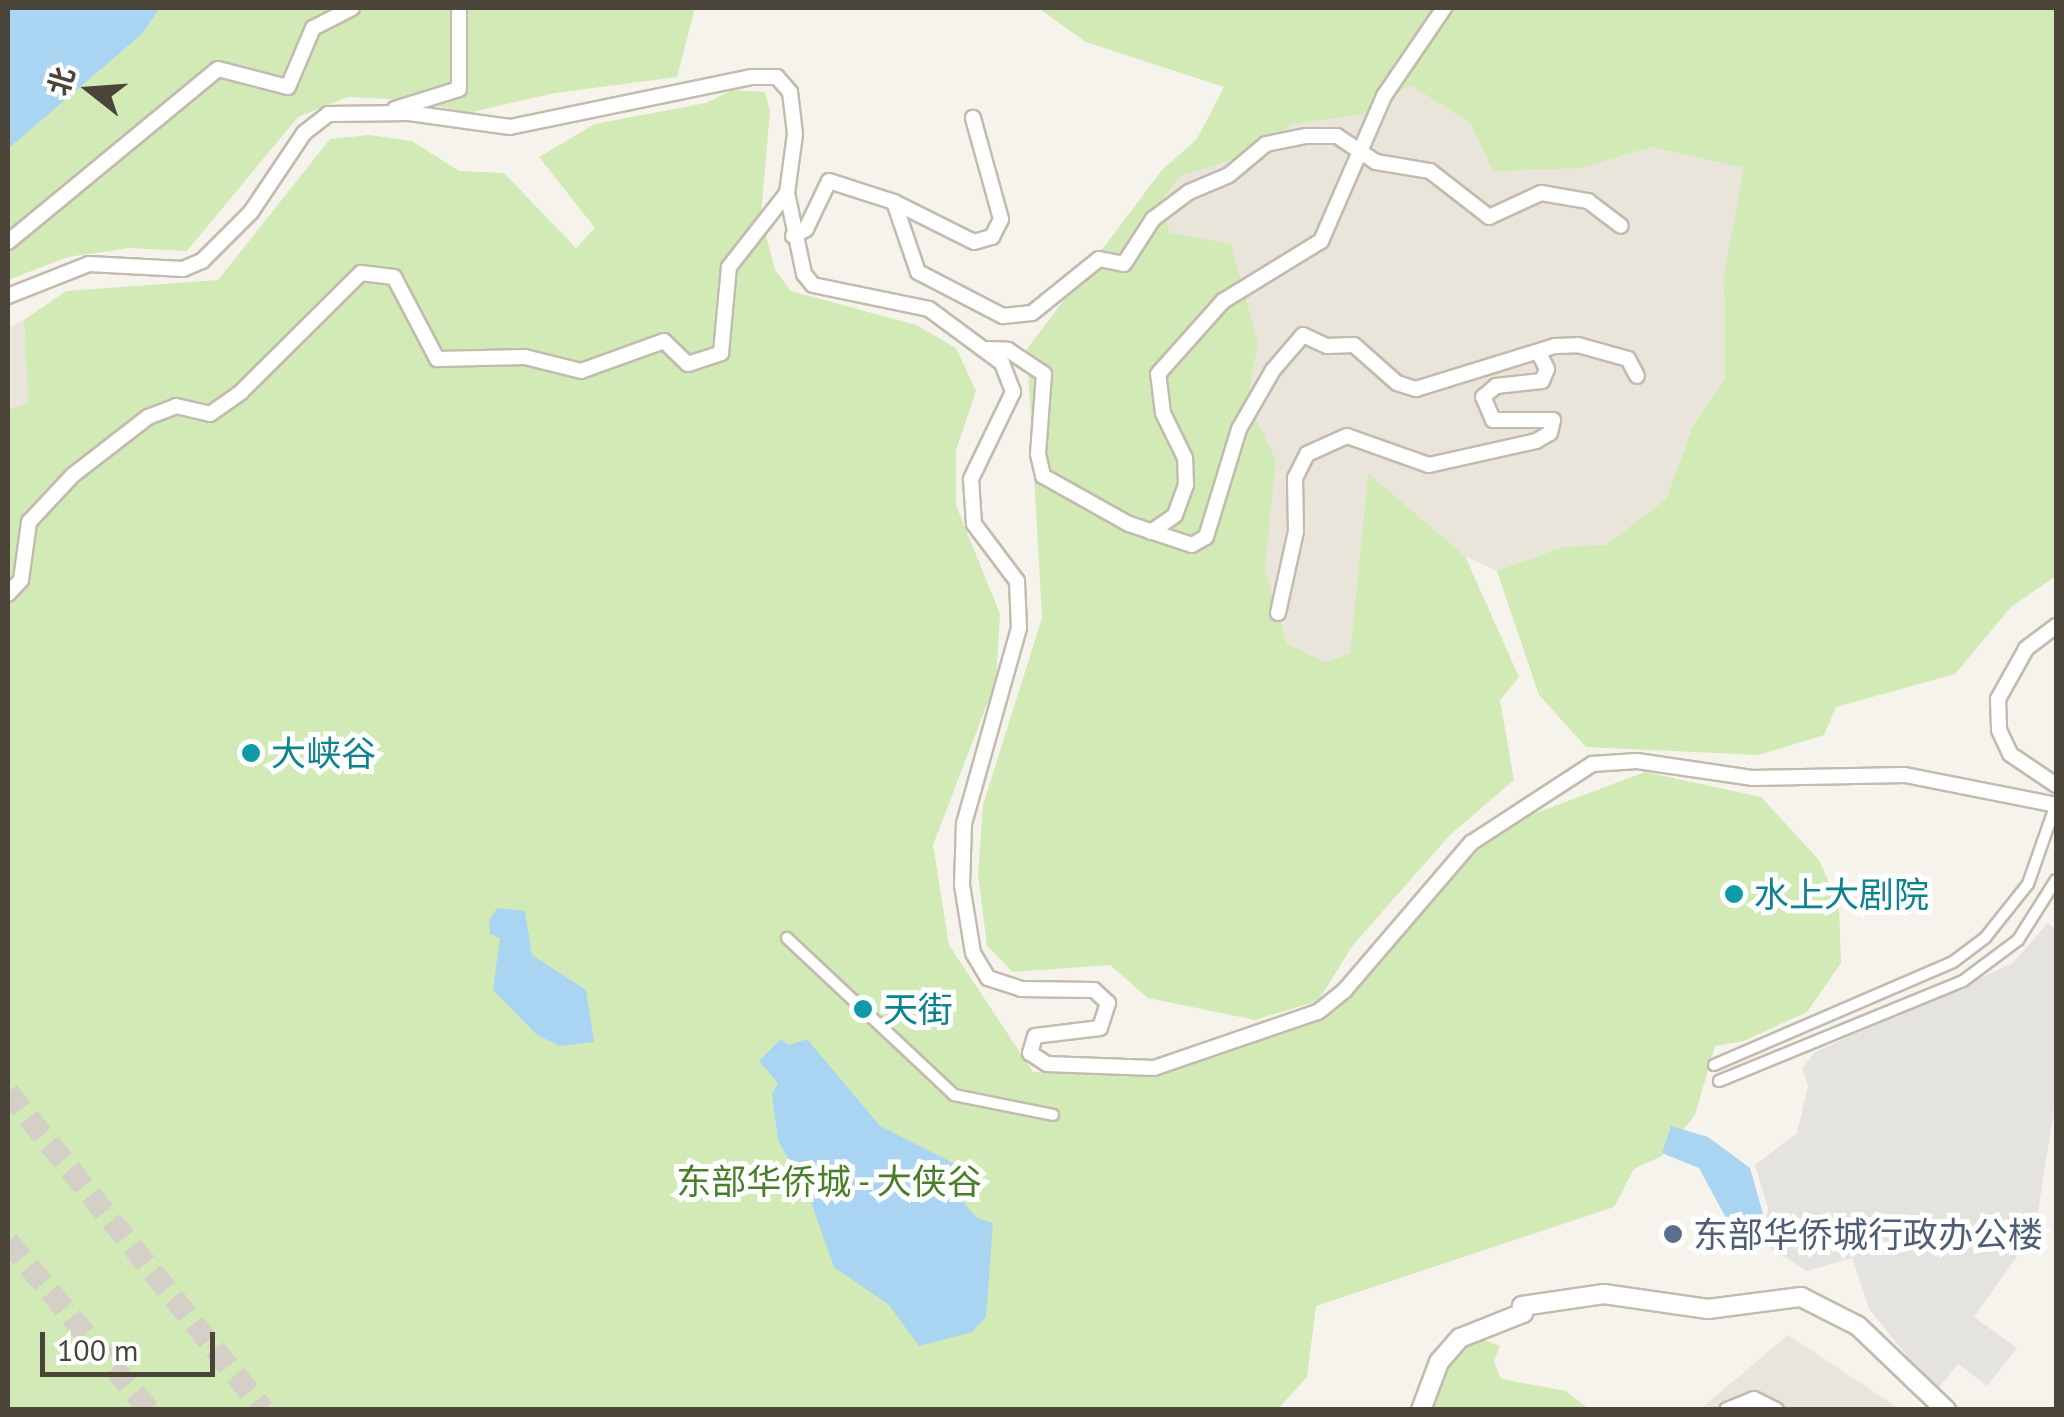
<!DOCTYPE html>
<html>
<head>
<meta charset="utf-8">
<style>
	body { margin:0 }
	#map { position:relative; width:2064px; height:1417px; overflow:hidden; background:#f6f3ec; font-family:"PT Sans","Noto Sans SC",sans-serif }
	div>[style] { position:absolute }
	[style*='--x'] { left:calc(var(--x)*1px); top:calc(var(--y)*1px); width:calc(var(--w)*1px); rotate:calc(var(--a)*1deg) }
	.residential>* { inset:0; background:#eae5da }
	.green>* { inset:0; background:#d2eab5 }
	.parking>* { inset:0; background:#e5e3e0 }
	.water>* { inset:0; background:#a9d4f2 }
	.trunk-tunnel>* { height:22px; margin-top:-11px; transform-origin:0; background:repeating-linear-gradient(90deg,#d4d0c8 0 22px,transparent 0 33px) }
	.roads { filter:drop-shadow(2px 0 #c2bbae) drop-shadow(-2px 0 #c2bbae) drop-shadow(0 2px #c2bbae) drop-shadow(0 -2px #c2bbae) }
	.pedestrian>* { height:10px; margin:-5px; padding:0 5px; transform-origin:5px; border-radius:5px; background:#fff }
	.minor>* { height:14px; margin:-7px; padding:0 7px; transform-origin:7px; border-radius:7px; background:#fff }
	.tertiary>* { height:18px; margin:-9px; padding:0 9px; transform-origin:9px; border-radius:9px; background:#fff }
	.dots>* { width:28px; height:28px; translate:-50% -50%; box-sizing:border-box; border:5px solid #fff; border-radius:50% }
	span { translate:-50% -50%; white-space:nowrap; text-align:center; line-height:1.15; -webkit-text-stroke:10px #fff; paint-order:stroke }
	.culture-label { font-size:35px; color:#0d838f }
	.left { translate:0 -50%; text-align:left }
	.park-label { font-size:35px; color:#4a7f2a }
	.service-label { font-size:35px; color:#4e5e75 }
	.frame { position:absolute; inset:0; border:10px solid #4b4439; pointer-events:none }
	.north { position:absolute; left:40px; top:40px; width:100px; height:100px; -webkit-text-stroke:8px #fff; paint-order:stroke; rotate:287deg; font-size:28px; font-weight:700; line-height:40px; text-align:center; color:#4b4439 }
	.north::after { content:''; display:block; margin:auto; width:35px; height:45px; background:#4b4439; clip-path:polygon(50% 0,100% 100%,50% 72%,0 100%) }
	.scale { position:absolute; left:40px; top:1332px; width:175px; height:45px; box-sizing:border-box; border:5px solid #4b4439; border-top:0; padding-left:12px; font-size:30px; line-height:35px; white-space:nowrap; color:#4b4439; -webkit-text-stroke:8px #fff; paint-order:stroke }
</style>
</head>
<body>
<div id="map">
	<div class="residential">
		<div style="clip-path:polygon(1411px 84px,1472px 124px,1582px 168px,1651px 147px,1745px 168px,1724px 274px,1725px 377px,1693px 426px,1666px 499px,1606px 545px,1561px 547px,1497px 571px,1465px 556px,1368px 474px,1350px 653px,1325px 662px,1287px 643px,1265px 570px,1276px 460px,1246px 401px,1258px 343px,1170px 233px,1161px 201px,1180px 176px,1235px 159px,1294px 124px,1360px 115px)"></div>
		<div style="clip-path:polygon(24px 320px,28px 402px,8px 410px,8px 328px)"></div>
		<div style="clip-path:polygon(1788px 1335px,1900px 1409px,1699px 1410px)"></div>
	</div>
	<div class="green">
		<div style="clip-path:polygon(160px 8px,695px 8px,677px 77px,555px 93px,468px 113px,409px 100px,348px 97px,298px 117px,187px 251px,129px 248px,68px 257px,8px 280px,8px 149px,142px 34px)"></div>
		<div style="clip-path:polygon(1038px 8px,2056px 8px,2056px 576px,2011px 607px,1955px 674px,1836px 707px,1824px 735px,1759px 755px,1586px 747px,1539px 695px,1497px 571px,1562px 547px,1606px 545px,1666px 499px,1693px 426px,1725px 377px,1724px 274px,1744px 168px,1651px 147px,1582px 168px,1493px 171px,1471px 124px,1411px 85px,1360px 115px,1294px 124px,1235px 159px,1180px 176px,1161px 201px,1170px 233px,1231px 244px,1258px 343px,1247px 401px,1276px 460px,1265px 570px,1287px 643px,1325px 662px,1350px 653px,1368px 473px,1465px 556px,1519px 677px,1500px 700px,1514px 780px,1450px 835px,1353px 945px,1318px 1001px,1255px 1020px,1148px 998px,1110px 965px,1013px 972px,987px 946px,978px 874px,983px 805px,1042px 618px,1027px 349px,1162px 170px,1197px 139px,1224px 87px,1086px 42px)"></div>
		<div style="clip-path:polygon(732px 90px,765px 92px,770px 111px,761px 216px,775px 270px,791px 291px,916px 325px,956px 348px,976px 391px,956px 450px,956px 505px,1000px 614px,996px 681px,933px 845px,949px 945px,1033px 1072px,1150px 1077px,1177px 1062px,1336px 1008px,1452px 869px,1512px 822px,1645px 772px,1761px 797px,1819px 860px,1839px 906px,1841px 963px,1807px 1012px,1744px 1041px,1715px 1046px,1695px 1115px,1662px 1156px,1634px 1169px,1614px 1207px,1316px 1306px,1307px 1377px,1278px 1409px,8px 1410px,8px 410px,28px 402px,24px 320px,66px 291px,218px 280px,330px 139px,369px 135px,412px 141px,459px 171px,504px 173px,576px 248px,595px 228px,539px 157px,595px 124px,706px 103px)"></div>
		<div style="clip-path:polygon(1474px 1336px,1500px 1346px,1494px 1361px,1501px 1379px,1566px 1391px,1589px 1409px,1427px 1410px,1442px 1373px)"></div>
	</div>
	<div class="parking">
		<div style="clip-path:polygon(2048px 923px,2056px 930px,2056px 1098px,2035px 1231px,1974px 1317px,2017px 1348px,1987px 1386px,1958px 1364px,1936px 1391px,1869px 1309px,1852px 1258px,1807px 1271px,1762px 1243px,1768px 1208px,1755px 1165px,1797px 1133px,1808px 1086px,1802px 1069px,1815px 1052px,2013px 963px)"></div>
	</div>
	<div class="water">
		<div style="clip-path:polygon(8px 8px,160px 8px,142px 34px,8px 149px)"></div>
		<div style="clip-path:polygon(497px 908px,525px 911px,532px 955px,586px 990px,594px 1042px,560px 1046px,537px 1035px,493px 990px,500px 938px,490px 934px,489px 921px)"></div>
		<div style="clip-path:polygon(781px 1039px,789px 1045px,807px 1039px,880px 1126px,957px 1165px,958px 1196px,977px 1218px,993px 1223px,986px 1317px,972px 1332px,919px 1346px,889px 1305px,834px 1267px,810px 1199px,778px 1140px,772px 1094px,778px 1083px,759px 1061px)"></div>
		<div style="clip-path:polygon(1671px 1126px,1708px 1137px,1750px 1168px,1763px 1214px,1754px 1236px,1733px 1231px,1699px 1168px,1662px 1153px)"></div>
	</div>
	<div class="trunk-tunnel">
		<div style="--x:8;--y:1092;--w:408;--a:51.2"></div>
		<div style="--x:8;--y:1241;--w:220;--a:50.2"></div>
	</div>
	<div class="roads">
		<div class="pedestrian">
			<div style="--x:787;--y:938;--w:229;--a:43.2"></div>
			<div style="--x:954;--y:1095;--w:101;--a:11.4"></div>
			<div style="--x:1714;--y:1065;--w:260;--a:-23.3"></div>
			<div style="--x:1953;--y:962;--w:40;--a:-37"></div>
			<div style="--x:1985;--y:938;--w:69;--a:-51.5"></div>
			<div style="--x:2028;--y:884;--w:85;--a:-70.7"></div>
			<div style="--x:1719;--y:1081;--w:264;--a:-22.3"></div>
			<div style="--x:1963;--y:981;--w:69;--a:-36.7"></div>
			<div style="--x:2018;--y:940;--w:71;--a:-57.7"></div>
		</div>
		<div class="minor">
			<div style="--x:395;--y:109;--w:67;--a:-17.4"></div>
			<div style="--x:459;--y:89;--w:81;--a:-90"></div>
			<div style="--x:894;--y:202;--w:89;--a:26.6"></div>
			<div style="--x:974;--y:242;--w:19;--a:-16"></div>
			<div style="--x:992;--y:237;--w:20;--a:-63"></div>
			<div style="--x:1001;--y:219;--w:105;--a:-105.5"></div>
			<div style="--x:793;--y:236;--w:15;--a:-28"></div>
			<div style="--x:806;--y:229;--w:53;--a:-64.4"></div>
			<div style="--x:829;--y:181;--w:68;--a:17.9"></div>
			<div style="--x:894;--y:202;--w:74;--a:71.1"></div>
			<div style="--x:918;--y:272;--w:96;--a:27.4"></div>
			<div style="--x:1003;--y:316;--w:29;--a:-6"></div>
			<div style="--x:1032;--y:313;--w:86;--a:-38.9"></div>
			<div style="--x:1099;--y:259;--w:25;--a:11"></div>
			<div style="--x:1124;--y:264;--w:54;--a:-57.2"></div>
			<div style="--x:1153;--y:219;--w:45;--a:-36.9"></div>
			<div style="--x:1189;--y:192;--w:43;--a:-23"></div>
			<div style="--x:1229;--y:175;--w:48;--a:-40"></div>
			<div style="--x:1266;--y:144;--w:41;--a:-11.3"></div>
			<div style="--x:1306;--y:136;--w:31;--a:0"></div>
			<div style="--x:1337;--y:136;--w:47;--a:33.7"></div>
			<div style="--x:1376;--y:162;--w:55;--a:9.5"></div>
			<div style="--x:1430;--y:171;--w:75;--a:37.9"></div>
			<div style="--x:1489;--y:217;--w:57;--a:-24.8"></div>
			<div style="--x:1541;--y:193;--w:48;--a:9.7"></div>
			<div style="--x:1588;--y:201;--w:41;--a:37.1"></div>
			<div style="--x:8;--y:242;--w:272;--a:-39.5"></div>
			<div style="--x:218;--y:69;--w:72;--a:14.4"></div>
			<div style="--x:288;--y:87;--w:64;--a:-67"></div>
			<div style="--x:313;--y:28;--w:44;--a:-27.1"></div>
			<div style="--x:8;--y:296;--w:87;--a:-21.6"></div>
			<div style="--x:89;--y:264;--w:94;--a:3"></div>
			<div style="--x:183;--y:269;--w:21;--a:-23"></div>
			<div style="--x:202;--y:261;--w:69;--a:-45"></div>
			<div style="--x:251;--y:212;--w:95;--a:-56.1"></div>
			<div style="--x:304;--y:133;--w:31;--a:-38"></div>
			<div style="--x:328;--y:114;--w:81;--a:-0.7"></div>
			<div style="--x:409;--y:113;--w:102;--a:7.9"></div>
			<div style="--x:510;--y:127;--w:246;--a:-11.7"></div>
			<div style="--x:751;--y:77;--w:26;--a:0"></div>
			<div style="--x:777;--y:77;--w:20;--a:49"></div>
			<div style="--x:790;--y:92;--w:42;--a:83.2"></div>
			<div style="--x:795;--y:134;--w:60;--a:97.7"></div>
			<div style="--x:787;--y:193;--w:83;--a:78.1"></div>
			<div style="--x:804;--y:274;--w:14;--a:51"></div>
			<div style="--x:813;--y:285;--w:118;--a:11.7"></div>
			<div style="--x:929;--y:309;--w:91;--a:36.5"></div>
			<div style="--x:1002;--y:363;--w:31;--a:69"></div>
			<div style="--x:1013;--y:392;--w:97;--a:115.8"></div>
			<div style="--x:971;--y:479;--w:45;--a:86.2"></div>
			<div style="--x:974;--y:524;--w:71;--a:53"></div>
			<div style="--x:1017;--y:581;--w:47;--a:87.6"></div>
			<div style="--x:1019;--y:628;--w:204;--a:105.7"></div>
			<div style="--x:964;--y:824;--w:61;--a:91.9"></div>
			<div style="--x:962;--y:885;--w:69;--a:80.8"></div>
			<div style="--x:973;--y:953;--w:29;--a:59"></div>
			<div style="--x:988;--y:978;--w:35;--a:18"></div>
			<div style="--x:1021;--y:989;--w:73;--a:0.8"></div>
			<div style="--x:1094;--y:990;--w:19;--a:43"></div>
			<div style="--x:1108;--y:1003;--w:26;--a:108"></div>
			<div style="--x:1100;--y:1028;--w:65;--a:173"></div>
			<div style="--x:1035;--y:1036;--w:18;--a:106"></div>
			<div style="--x:1030;--y:1053;--w:20;--a:33"></div>
			<div style="--x:1047;--y:1064;--w:107;--a:2.1"></div>
			<div style="--x:1154;--y:1068;--w:173;--a:-18.9"></div>
			<div style="--x:1318;--y:1012;--w:35;--a:-39"></div>
			<div style="--x:1345;--y:990;--w:194;--a:-49.4"></div>
			<div style="--x:1471;--y:843;--w:145;--a:-33.1"></div>
			<div style="--x:1592;--y:764;--w:45;--a:-3.8"></div>
			<div style="--x:1637;--y:761;--w:116;--a:8.4"></div>
			<div style="--x:1752;--y:778;--w:153;--a:-1.1"></div>
			<div style="--x:1905;--y:775;--w:154;--a:11.2"></div>
			<div style="--x:985;--y:349;--w:23;--a:2"></div>
			<div style="--x:1008;--y:350;--w:43;--a:33.7"></div>
			<div style="--x:1044;--y:374;--w:80;--a:94.3"></div>
			<div style="--x:1038;--y:454;--w:23;--a:77"></div>
			<div style="--x:1043;--y:476;--w:98;--a:29.2"></div>
			<div style="--x:1129;--y:524;--w:66;--a:18.4"></div>
			<div style="--x:1192;--y:545;--w:16;--a:-30"></div>
			<div style="--x:1206;--y:537;--w:113;--a:-73"></div>
			<div style="--x:1239;--y:429;--w:68;--a:-60"></div>
			<div style="--x:1273;--y:370;--w:46;--a:-49.4"></div>
			<div style="--x:1303;--y:335;--w:26;--a:25"></div>
			<div style="--x:1327;--y:346;--w:27;--a:-2"></div>
			<div style="--x:1354;--y:345;--w:57;--a:41.5"></div>
			<div style="--x:1397;--y:383;--w:20;--a:18"></div>
			<div style="--x:1416;--y:389;--w:145;--a:-17.2"></div>
			<div style="--x:1555;--y:346;--w:23;--a:-2"></div>
			<div style="--x:1578;--y:345;--w:52;--a:15.6"></div>
			<div style="--x:1628;--y:359;--w:19;--a:62"></div>
			<div style="--x:1151;--y:532;--w:29;--a:-35"></div>
			<div style="--x:1175;--y:515;--w:32;--a:-70"></div>
			<div style="--x:1186;--y:485;--w:27;--a:-92"></div>
			<div style="--x:1185;--y:458;--w:50;--a:-116.1"></div>
			<div style="--x:1163;--y:413;--w:39;--a:-97"></div>
			<div style="--x:1158;--y:374;--w:98;--a:-48.3"></div>
			<div style="--x:1223;--y:301;--w:115;--a:-31.5"></div>
			<div style="--x:1321;--y:241;--w:158;--a:-66.5"></div>
			<div style="--x:1384;--y:96;--w:107;--a:-55.7"></div>
			<div style="--x:8;--y:594;--w:19;--a:-47"></div>
			<div style="--x:21;--y:580;--w:59;--a:-82.1"></div>
			<div style="--x:29;--y:522;--w:64;--a:-46.9"></div>
			<div style="--x:73;--y:475;--w:95;--a:-37.7"></div>
			<div style="--x:148;--y:417;--w:30;--a:-21"></div>
			<div style="--x:176;--y:406;--w:35;--a:13"></div>
			<div style="--x:210;--y:414;--w:38;--a:-35"></div>
			<div style="--x:241;--y:392;--w:169;--a:-44.8"></div>
			<div style="--x:361;--y:273;--w:33;--a:7"></div>
			<div style="--x:394;--y:277;--w:93;--a:62.3"></div>
			<div style="--x:437;--y:359;--w:88;--a:-1.3"></div>
			<div style="--x:525;--y:357;--w:58;--a:14"></div>
			<div style="--x:581;--y:371;--w:88;--a:-19.9"></div>
			<div style="--x:664;--y:341;--w:33;--a:44"></div>
			<div style="--x:688;--y:364;--w:35;--a:-18"></div>
			<div style="--x:721;--y:353;--w:86;--a:-84.7"></div>
			<div style="--x:729;--y:267;--w:94;--a:-51.9"></div>
			<div style="--x:1278;--y:613;--w:84;--a:-77.6"></div>
			<div style="--x:1296;--y:531;--w:53;--a:-91.1"></div>
			<div style="--x:1295;--y:478;--w:27;--a:-63"></div>
			<div style="--x:1307;--y:454;--w:44;--a:-24.2"></div>
			<div style="--x:1347;--y:436;--w:87;--a:19.5"></div>
			<div style="--x:1429;--y:465;--w:110;--a:-12.6"></div>
			<div style="--x:1536;--y:441;--w:16;--a:-30"></div>
			<div style="--x:1550;--y:433;--w:13;--a:-77"></div>
			<div style="--x:1553;--y:420;--w:60;--a:180"></div>
			<div style="--x:1493;--y:420;--w:25;--a:-113"></div>
			<div style="--x:1483;--y:397;--w:17;--a:-40"></div>
			<div style="--x:1496;--y:386;--w:46;--a:-6.2"></div>
			<div style="--x:1542;--y:381;--w:13;--a:-67"></div>
			<div style="--x:1547;--y:369;--w:18;--a:-117"></div>
			<div style="--x:2056;--y:626;--w:38;--a:143"></div>
			<div style="--x:2026;--y:649;--w:57;--a:119.2"></div>
			<div style="--x:1998;--y:699;--w:31;--a:88"></div>
			<div style="--x:1999;--y:730;--w:26;--a:65"></div>
			<div style="--x:2010;--y:754;--w:55;--a:34"></div>
			<div style="--x:1727;--y:1410;--w:29;--a:-22"></div>
			<div style="--x:1754;--y:1399;--w:25;--a:27"></div>
		</div>
		<div class="tertiary">
			<div style="--x:1421;--y:1410;--w:51;--a:-69.4"></div>
			<div style="--x:1439;--y:1362;--w:32;--a:-49"></div>
			<div style="--x:1460;--y:1338;--w:68;--a:-21.6"></div>
			<div style="--x:1523;--y:1313;--w:7;--a:-98"></div>
			<div style="--x:1522;--y:1306;--w:83;--a:-8.3"></div>
			<div style="--x:1604;--y:1294;--w:105;--a:8.2"></div>
			<div style="--x:1708;--y:1309;--w:94;--a:-7.4"></div>
			<div style="--x:1801;--y:1297;--w:64;--a:27"></div>
			<div style="--x:1858;--y:1326;--w:122;--a:43.7"></div>
		</div>
	</div>
	<div class="dots">
		<div style="left:251px;top:753px;background:#0f9aa8"></div>
		<div style="left:1734px;top:894px;background:#0f9aa8"></div>
		<div style="left:863px;top:1009px;background:#0f9aa8"></div>
		<div style="left:1673px;top:1234px;background:#5c6f8a"></div>
	</div>
	<div class="culture-label">
		<span class="left" style="left:271px;top:753px">大峡谷</span>
		<span class="left" style="left:1754px;top:894px">水上大剧院</span>
		<span class="left" style="left:883px;top:1009px">天街</span>
	</div>
	<div class="park-label">
		<span style="left:829px;top:1181px">东部华侨城 - 大侠谷</span>
	</div>
	<div class="service-label">
		<span class="left" style="left:1693px;top:1234px">东部华侨城行政办公楼</span>
	</div>
	<div class="frame"></div>
	<div class="north">北</div>
	<div class="scale">100 m</div>
</div>
</body>
</html>
